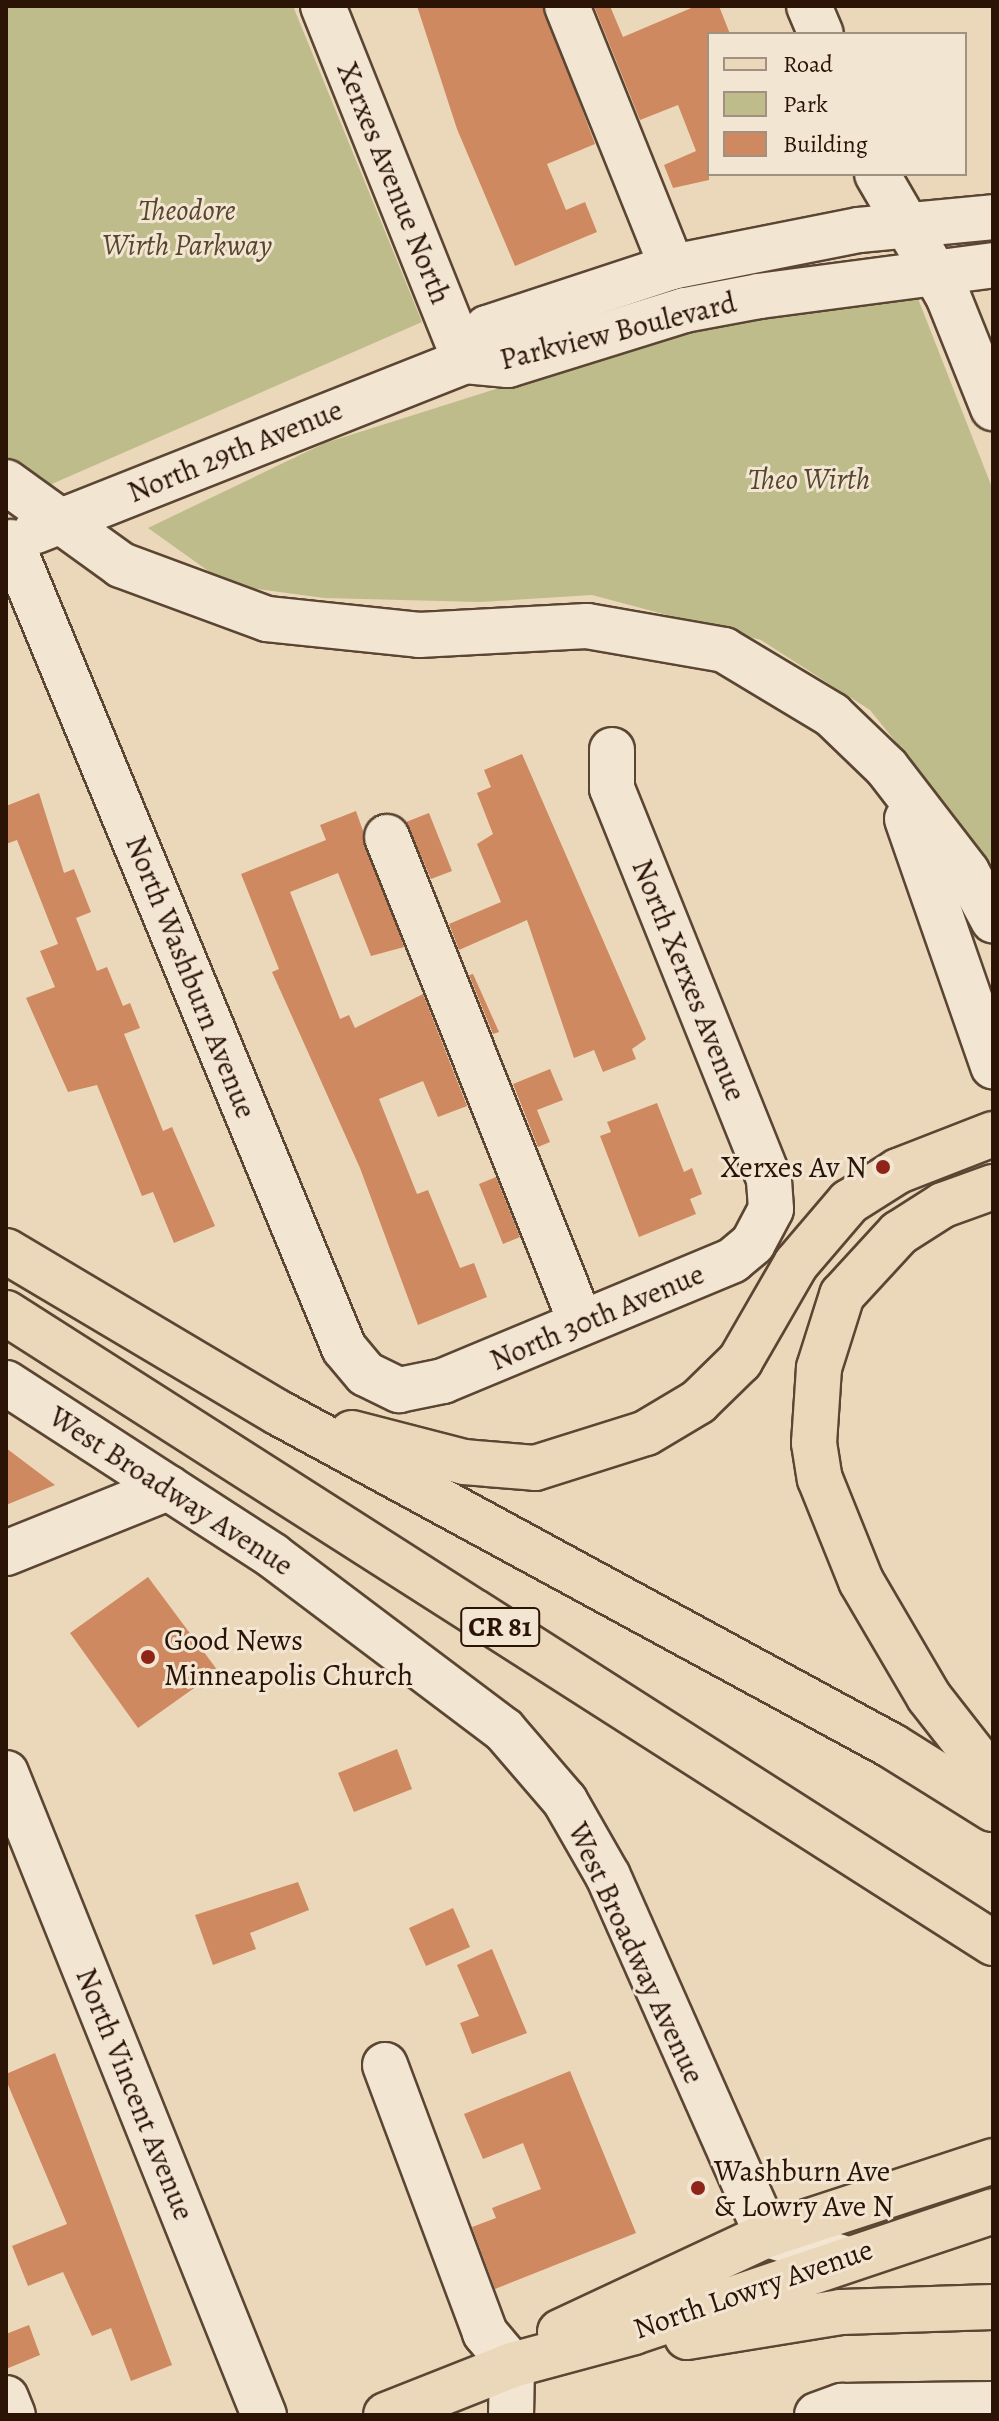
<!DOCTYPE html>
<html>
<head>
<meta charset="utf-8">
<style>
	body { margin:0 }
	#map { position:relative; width:999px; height:2421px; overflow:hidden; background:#ebd7b9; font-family:Alegreya,serif }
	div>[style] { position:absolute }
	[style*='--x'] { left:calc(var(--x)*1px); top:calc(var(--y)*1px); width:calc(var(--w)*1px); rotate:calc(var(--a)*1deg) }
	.green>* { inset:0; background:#bebc8a }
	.building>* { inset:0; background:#cf8960 }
	.roads { filter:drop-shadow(2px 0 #5b4533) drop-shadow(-2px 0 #5b4533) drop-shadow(0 2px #5b4533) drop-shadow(0 -2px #5b4533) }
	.minor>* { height:44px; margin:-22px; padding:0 22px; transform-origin:22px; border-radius:22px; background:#f2e5d2 }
	.major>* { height:44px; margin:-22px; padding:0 22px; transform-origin:22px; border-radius:22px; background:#ebd7b9 }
	.dots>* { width:22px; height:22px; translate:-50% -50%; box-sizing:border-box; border:4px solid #f2e5d2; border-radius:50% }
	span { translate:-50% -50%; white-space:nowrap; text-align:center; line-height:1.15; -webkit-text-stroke:6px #f2e5d2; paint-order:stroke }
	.shield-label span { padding:2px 6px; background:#f2e5d2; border:2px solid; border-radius:6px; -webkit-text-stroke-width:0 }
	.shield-label { font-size:28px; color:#2b1406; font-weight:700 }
	.street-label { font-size:30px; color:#2b1406 }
	.park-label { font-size:30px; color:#57462e; font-style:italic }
	.poi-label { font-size:30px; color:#2b1406 }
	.right { translate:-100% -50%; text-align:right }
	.left { translate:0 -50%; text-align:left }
	.frame { position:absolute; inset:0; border:8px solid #2b1406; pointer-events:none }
	.legend { position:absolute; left:707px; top:32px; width:260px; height:144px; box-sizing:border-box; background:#f2e5d2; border:2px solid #a29180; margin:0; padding:10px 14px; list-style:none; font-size:24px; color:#2b1406 }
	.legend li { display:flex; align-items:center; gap:16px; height:40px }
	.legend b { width:40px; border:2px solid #a29180 }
</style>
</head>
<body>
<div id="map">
	<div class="green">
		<div style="clip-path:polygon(6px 6px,293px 6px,422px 322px,6px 504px)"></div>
		<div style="clip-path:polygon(915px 291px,993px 490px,993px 914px,957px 818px,870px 710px,761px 640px,592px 595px,480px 602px,324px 598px,228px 585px,148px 528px,325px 443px,676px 332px)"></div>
	</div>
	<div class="building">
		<div style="clip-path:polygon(417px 6px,543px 6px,595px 144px,547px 164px,566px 210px,585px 202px,597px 232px,515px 266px,457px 129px)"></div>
		<div style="clip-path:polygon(594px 6px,610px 6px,623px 37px,696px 6px,719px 6px,730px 34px,709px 34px,709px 180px,673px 188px,664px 165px,696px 151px,678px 105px,640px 120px)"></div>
		<div style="clip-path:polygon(522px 754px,646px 1039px,632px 1049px,636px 1059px,603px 1072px,594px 1050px,574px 1058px,527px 920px,459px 950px,449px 924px,501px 902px,477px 844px,493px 834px,477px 793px,491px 787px,484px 770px)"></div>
		<div style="clip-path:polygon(39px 793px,64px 873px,74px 869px,91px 912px,76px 918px,97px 971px,107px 967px,123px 1006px,130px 1003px,140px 1028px,124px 1034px,163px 1131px,172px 1127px,215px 1226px,174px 1243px,153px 1192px,142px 1196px,97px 1085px,68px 1092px,26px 998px,55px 987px,40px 951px,58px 944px,17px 840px,6px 844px,6px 806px)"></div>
		<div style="clip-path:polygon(356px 811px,404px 947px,371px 956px,338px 873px,290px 892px,340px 1019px,349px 1015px,355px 1028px,423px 994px,467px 1106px,438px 1117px,423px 1081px,379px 1099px,417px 1194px,428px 1190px,460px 1268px,474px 1263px,487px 1297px,418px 1325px,360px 1168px,272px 972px,279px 969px,241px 874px,326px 840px,320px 825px)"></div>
		<div style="clip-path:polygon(429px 813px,452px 871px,431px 879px,406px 822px)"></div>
		<div style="clip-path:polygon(473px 974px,499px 1032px,493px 1034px,469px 975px)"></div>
		<div style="clip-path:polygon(550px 1069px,563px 1100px,537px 1110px,550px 1142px,538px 1147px,513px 1084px)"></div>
		<div style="clip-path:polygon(657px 1103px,684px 1172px,692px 1168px,702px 1194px,690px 1199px,696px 1214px,639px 1237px,600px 1136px,611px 1132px,607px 1122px)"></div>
		<div style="clip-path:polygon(496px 1177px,520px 1237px,503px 1244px,479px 1184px)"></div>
		<div style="clip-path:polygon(6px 1448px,55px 1485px,6px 1505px)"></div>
		<div style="clip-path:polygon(148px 1577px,218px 1671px,138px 1728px,70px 1633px)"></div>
		<div style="clip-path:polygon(397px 1749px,412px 1789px,354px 1812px,338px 1773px)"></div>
		<div style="clip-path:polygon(298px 1882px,309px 1910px,250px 1933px,256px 1949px,213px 1965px,195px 1915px)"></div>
		<div style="clip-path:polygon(453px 1908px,470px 1947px,426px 1966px,409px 1928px)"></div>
		<div style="clip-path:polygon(492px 1949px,527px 2033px,472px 2054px,460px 2023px,479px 2016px,457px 1965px)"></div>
		<div style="clip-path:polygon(55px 2053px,172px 2365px,131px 2381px,111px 2328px,92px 2336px,63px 2272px,28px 2286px,12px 2246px,67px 2224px,6px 2080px,6px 2074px)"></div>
		<div style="clip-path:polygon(570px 2071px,636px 2233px,495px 2289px,472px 2227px,496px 2218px,492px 2208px,541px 2189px,523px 2143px,483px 2159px,464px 2114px)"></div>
		<div style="clip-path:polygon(29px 2325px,40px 2355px,6px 2369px,6px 2334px)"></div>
	</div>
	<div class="roads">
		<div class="minor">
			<div style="--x:323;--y:6;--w:382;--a:68.2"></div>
			<div style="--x:567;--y:6;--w:281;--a:68.1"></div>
			<div style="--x:809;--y:6;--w:30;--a:67"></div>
			<div style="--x:877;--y:174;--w:141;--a:59.8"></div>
			<div style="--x:948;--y:296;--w:121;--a:68.1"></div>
			<div style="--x:465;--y:361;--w:40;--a:-56"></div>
			<div style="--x:487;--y:328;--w:195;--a:-18.2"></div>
			<div style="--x:672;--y:267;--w:191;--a:-11.2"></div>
			<div style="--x:859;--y:230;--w:135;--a:-5.5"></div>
			<div style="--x:6;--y:482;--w:142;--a:35.8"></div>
			<div style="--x:121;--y:565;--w:156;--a:20.3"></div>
			<div style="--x:267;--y:619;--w:153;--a:6"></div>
			<div style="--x:419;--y:635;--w:168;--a:-3.1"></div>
			<div style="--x:587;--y:626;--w:139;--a:9.9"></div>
			<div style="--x:724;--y:650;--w:126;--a:31"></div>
			<div style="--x:832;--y:715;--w:76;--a:43.9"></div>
			<div style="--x:887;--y:768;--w:131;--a:52.4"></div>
			<div style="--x:967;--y:872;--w:55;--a:61.6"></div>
			<div style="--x:36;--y:531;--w:461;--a:-21.6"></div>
			<div style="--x:465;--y:361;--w:43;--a:5.3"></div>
			<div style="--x:508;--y:365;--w:185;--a:-17.3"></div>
			<div style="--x:685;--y:310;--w:75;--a:-10.7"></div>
			<div style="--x:759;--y:296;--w:236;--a:-7.5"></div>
			<div style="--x:11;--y:542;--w:872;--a:67.55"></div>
			<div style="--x:344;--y:1348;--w:34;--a:50"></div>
			<div style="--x:366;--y:1374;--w:37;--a:26"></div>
			<div style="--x:399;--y:1390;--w:45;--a:-11.6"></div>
			<div style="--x:443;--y:1381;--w:314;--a:-22.6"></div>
			<div style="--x:733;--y:1260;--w:26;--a:-40"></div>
			<div style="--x:753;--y:1243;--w:38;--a:-62"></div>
			<div style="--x:771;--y:1209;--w:30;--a:-94"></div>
			<div style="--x:769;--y:1179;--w:421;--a:-111.9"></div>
			<div style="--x:612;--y:788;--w:38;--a:-90"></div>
			<div style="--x:907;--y:819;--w:262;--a:70.8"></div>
			<div style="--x:387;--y:837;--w:523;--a:68.24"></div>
			<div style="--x:6;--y:1383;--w:318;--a:32.9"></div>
			<div style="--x:273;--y:1556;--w:289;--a:37"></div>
			<div style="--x:504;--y:1730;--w:94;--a:49.3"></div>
			<div style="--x:565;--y:1801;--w:86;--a:60.2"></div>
			<div style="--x:608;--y:1876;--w:393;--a:66.1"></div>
			<div style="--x:767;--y:2235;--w:77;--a:16.6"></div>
			<div style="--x:6;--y:1553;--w:175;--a:-21.9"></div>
			<div style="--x:6;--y:1773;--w:692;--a:68.11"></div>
			<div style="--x:385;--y:2065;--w:286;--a:69.5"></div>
			<div style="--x:485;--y:2333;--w:42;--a:49.8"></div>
			<div style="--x:512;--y:2365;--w:50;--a:91.1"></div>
			<div style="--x:6;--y:2398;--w:18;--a:68"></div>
			<div style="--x:817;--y:2415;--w:27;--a:-20"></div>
			<div style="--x:842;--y:2406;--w:151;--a:-0.8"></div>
		</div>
		<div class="major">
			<div style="--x:993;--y:1187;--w:53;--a:160.2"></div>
			<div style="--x:943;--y:1205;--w:52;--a:147.5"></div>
			<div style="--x:899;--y:1233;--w:84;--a:132.6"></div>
			<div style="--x:842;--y:1295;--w:77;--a:107.5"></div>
			<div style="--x:819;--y:1368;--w:75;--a:93.8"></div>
			<div style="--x:814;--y:1443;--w:36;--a:81"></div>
			<div style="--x:820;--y:1479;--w:110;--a:68.1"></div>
			<div style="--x:861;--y:1581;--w:134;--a:59.6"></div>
			<div style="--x:929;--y:1697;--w:104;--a:52"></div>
			<div style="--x:6;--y:1251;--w:317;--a:30.7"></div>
			<div style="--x:279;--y:1413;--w:698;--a:28.51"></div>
			<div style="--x:892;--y:1746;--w:119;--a:32"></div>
			<div style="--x:6;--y:1313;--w:1171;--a:32.55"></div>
			<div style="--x:352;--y:1433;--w:116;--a:14.5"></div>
			<div style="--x:464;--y:1462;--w:71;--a:4.8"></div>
			<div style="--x:535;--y:1468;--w:116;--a:-17.5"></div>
			<div style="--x:646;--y:1433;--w:61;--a:-30.8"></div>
			<div style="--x:698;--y:1402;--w:59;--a:-44.3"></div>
			<div style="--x:740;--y:1361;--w:112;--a:-60"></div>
			<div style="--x:796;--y:1264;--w:82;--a:-49.5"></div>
			<div style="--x:849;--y:1202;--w:58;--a:-32.3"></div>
			<div style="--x:898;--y:1171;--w:102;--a:-21.3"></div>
			<div style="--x:560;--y:2332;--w:229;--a:-25.1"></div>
			<div style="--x:767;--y:2235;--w:238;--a:-18.1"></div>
			<div style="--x:687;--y:2337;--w:156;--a:-9.2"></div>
			<div style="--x:841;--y:2312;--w:152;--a:-1.9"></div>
			<div style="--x:386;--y:2415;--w:136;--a:-21.6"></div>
			<div style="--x:512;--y:2365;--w:126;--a:-15.1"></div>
			<div style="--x:634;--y:2332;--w:379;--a:-18.6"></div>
		</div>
	</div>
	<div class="dots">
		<div style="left:883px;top:1167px;background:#8f2418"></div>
		<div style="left:148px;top:1657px;background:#8f2418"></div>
		<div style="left:698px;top:2188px;background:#8f2418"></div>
	</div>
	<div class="shield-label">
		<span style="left:500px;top:1627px">CR 81</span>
	</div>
	<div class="street-label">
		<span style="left:394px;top:183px;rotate:68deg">Xerxes Avenue North</span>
		<span style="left:618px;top:331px;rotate:-14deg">Parkview Boulevard</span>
		<span style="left:235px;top:451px;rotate:-22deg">North 29th Avenue</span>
		<span style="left:191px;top:977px;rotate:68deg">North Washburn Avenue</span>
		<span style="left:689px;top:980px;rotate:68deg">North Xerxes Avenue</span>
		<span style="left:597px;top:1317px;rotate:-23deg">North 30th Avenue</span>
		<span style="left:171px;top:1491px;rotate:33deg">West Broadway Avenue</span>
		<span style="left:636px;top:1953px;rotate:65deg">West Broadway Avenue</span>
		<span style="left:135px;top:2094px;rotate:68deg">North Vincent Avenue</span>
		<span style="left:753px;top:2289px;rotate:-19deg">North Lowry Avenue</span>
	</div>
	<div class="park-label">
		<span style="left:187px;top:227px">Theodore<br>Wirth Parkway</span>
		<span style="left:809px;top:479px">Theo Wirth</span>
	</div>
	<div class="poi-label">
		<span class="right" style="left:867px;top:1167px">Xerxes Av N</span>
		<span class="left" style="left:164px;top:1657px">Good News<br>Minneapolis Church</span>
		<span class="left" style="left:714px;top:2188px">Washburn Ave<br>&amp; Lowry Ave N</span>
	</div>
	<div class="frame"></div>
	<ul class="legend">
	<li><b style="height:10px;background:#ebd7b9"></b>Road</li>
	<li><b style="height:22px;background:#bebc8a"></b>Park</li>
	<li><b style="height:22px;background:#cf8960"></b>Building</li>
	</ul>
</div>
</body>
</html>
